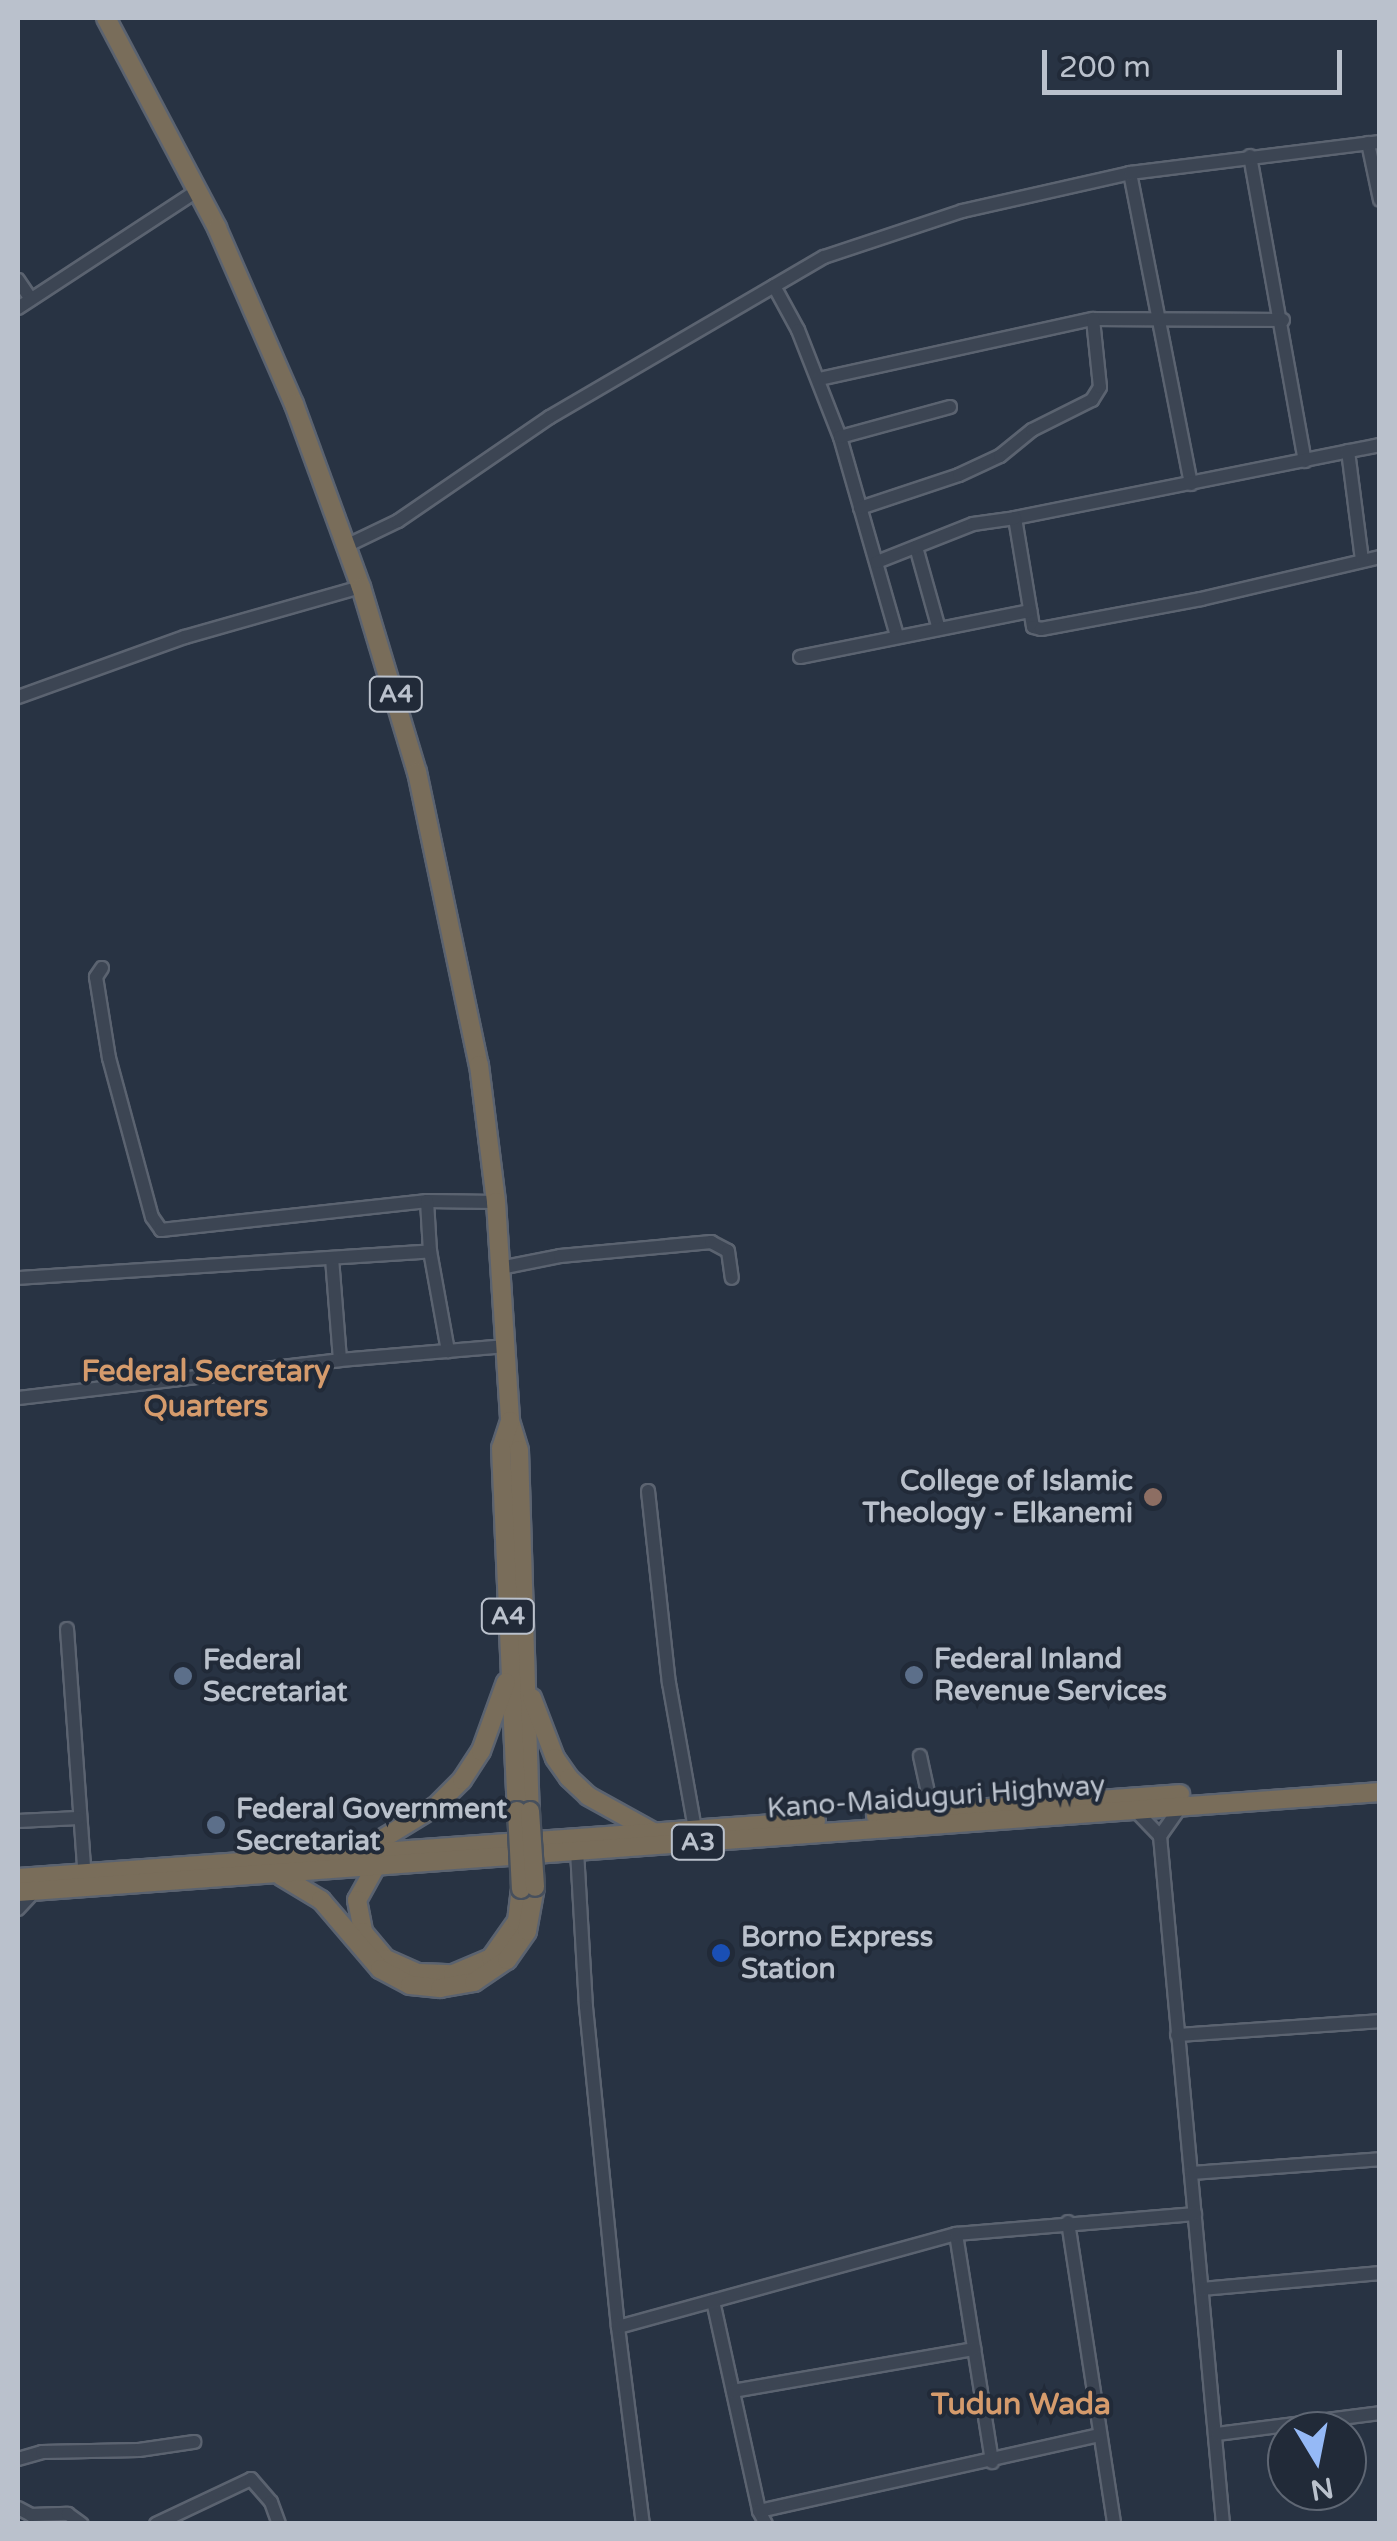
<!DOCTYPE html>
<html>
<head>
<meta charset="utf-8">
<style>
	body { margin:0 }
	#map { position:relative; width:1397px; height:2541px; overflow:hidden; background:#283343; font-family:"Varela Round",sans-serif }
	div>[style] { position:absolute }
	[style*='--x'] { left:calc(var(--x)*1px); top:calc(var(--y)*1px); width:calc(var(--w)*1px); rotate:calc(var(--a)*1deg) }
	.roads { filter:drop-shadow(2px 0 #5b6370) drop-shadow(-2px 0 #5b6370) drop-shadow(0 2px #5b6370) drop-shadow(0 -2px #5b6370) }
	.minor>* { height:12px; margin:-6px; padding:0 6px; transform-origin:6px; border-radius:6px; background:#3c4553 }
	.highway>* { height:18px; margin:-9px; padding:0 9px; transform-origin:9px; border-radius:9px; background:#796d5a }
	.bridges { filter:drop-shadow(2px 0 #47505d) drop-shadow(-2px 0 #47505d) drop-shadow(0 2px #47505d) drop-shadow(0 -2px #47505d) }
	.highway-bridge>* { height:18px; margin:-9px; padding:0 9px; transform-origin:9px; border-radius:9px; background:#796d5a }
	.dots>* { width:28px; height:28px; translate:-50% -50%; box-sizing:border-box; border:5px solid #212a38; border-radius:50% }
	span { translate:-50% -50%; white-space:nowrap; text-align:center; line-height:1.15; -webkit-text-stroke:8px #212a38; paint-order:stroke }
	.shield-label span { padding:2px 8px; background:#212a38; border:2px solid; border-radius:8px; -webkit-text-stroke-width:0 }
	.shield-label { font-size:25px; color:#bac1cc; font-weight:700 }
	.poi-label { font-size:28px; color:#bac1cc; font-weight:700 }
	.right { translate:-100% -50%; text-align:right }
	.left { translate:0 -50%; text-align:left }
	.street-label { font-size:28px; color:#bac1cc }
	.neighbourhood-label { font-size:30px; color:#d59b6c; font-weight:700 }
	.frame { position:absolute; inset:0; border:20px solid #bac1cc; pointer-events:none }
	.north { position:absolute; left:1267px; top:2411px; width:100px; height:100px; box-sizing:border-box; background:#212a38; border:2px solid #5e6673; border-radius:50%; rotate:170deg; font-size:28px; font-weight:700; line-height:40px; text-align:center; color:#bac1cc }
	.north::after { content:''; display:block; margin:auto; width:35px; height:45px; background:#95b9f6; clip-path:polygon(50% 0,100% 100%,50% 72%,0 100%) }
	.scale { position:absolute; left:1042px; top:50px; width:300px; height:45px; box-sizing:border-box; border:5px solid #bac1cc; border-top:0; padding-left:12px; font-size:30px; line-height:35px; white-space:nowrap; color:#bac1cc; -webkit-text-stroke:8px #212a38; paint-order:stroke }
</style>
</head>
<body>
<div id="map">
	<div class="roads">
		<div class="minor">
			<div style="--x:1368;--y:143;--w:58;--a:78.1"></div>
			<div style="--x:1250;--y:156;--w:310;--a:79.8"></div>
			<div style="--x:1130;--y:173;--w:317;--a:78.9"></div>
			<div style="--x:18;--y:280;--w:23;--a:56"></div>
			<div style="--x:774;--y:286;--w:50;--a:61.4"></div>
			<div style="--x:798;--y:330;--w:115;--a:68.6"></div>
			<div style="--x:840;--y:437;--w:207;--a:74"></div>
			<div style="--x:18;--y:308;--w:215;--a:-33.2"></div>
			<div style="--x:819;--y:379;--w:280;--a:-12.4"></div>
			<div style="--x:1093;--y:319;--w:190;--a:0.3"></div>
			<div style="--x:840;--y:437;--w:114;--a:-15.3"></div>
			<div style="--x:1380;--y:445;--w:372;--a:168.7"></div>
			<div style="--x:1015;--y:518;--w:110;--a:80.6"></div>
			<div style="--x:1033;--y:627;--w:8;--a:14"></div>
			<div style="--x:1041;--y:629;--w:163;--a:-10.6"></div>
			<div style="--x:1201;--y:599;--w:184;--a:-13.2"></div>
			<div style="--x:1348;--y:451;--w:110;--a:82.7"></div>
			<div style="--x:860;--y:508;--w:104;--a:-18.4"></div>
			<div style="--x:959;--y:475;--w:45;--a:-24.9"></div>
			<div style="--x:1000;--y:456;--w:41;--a:-39.1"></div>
			<div style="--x:1032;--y:430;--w:67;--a:-26.6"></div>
			<div style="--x:1092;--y:400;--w:15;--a:-58"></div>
			<div style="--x:1100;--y:387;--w:68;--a:-95.9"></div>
			<div style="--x:346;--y:546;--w:58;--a:-25.7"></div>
			<div style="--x:398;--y:521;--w:184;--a:-34.4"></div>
			<div style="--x:550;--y:417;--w:317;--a:-30.3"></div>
			<div style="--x:824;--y:257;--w:145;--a:-18.4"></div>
			<div style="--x:962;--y:211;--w:172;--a:-12.7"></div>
			<div style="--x:1130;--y:173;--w:252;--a:-7.1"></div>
			<div style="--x:916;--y:547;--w:82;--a:74.4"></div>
			<div style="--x:877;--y:562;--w:103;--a:-21.6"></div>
			<div style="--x:973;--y:524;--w:42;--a:-8.1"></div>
			<div style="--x:800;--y:657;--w:235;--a:-11.3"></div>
			<div style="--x:18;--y:697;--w:177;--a:-19.8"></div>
			<div style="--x:185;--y:637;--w:183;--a:-15.9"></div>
			<div style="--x:102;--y:968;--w:11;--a:124"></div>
			<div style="--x:96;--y:977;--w:82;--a:80.9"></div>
			<div style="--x:109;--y:1058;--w:165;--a:74.9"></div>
			<div style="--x:152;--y:1217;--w:16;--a:55"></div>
			<div style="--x:161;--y:1230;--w:268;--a:-6.2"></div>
			<div style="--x:427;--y:1201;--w:69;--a:0.8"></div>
			<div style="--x:427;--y:1201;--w:50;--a:86.6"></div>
			<div style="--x:430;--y:1251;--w:102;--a:79.8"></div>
			<div style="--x:332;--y:1258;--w:102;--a:85.5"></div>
			<div style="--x:500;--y:1268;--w:61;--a:-11.3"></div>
			<div style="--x:560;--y:1256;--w:152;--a:-5.3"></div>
			<div style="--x:711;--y:1242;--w:19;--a:28"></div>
			<div style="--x:728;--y:1251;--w:27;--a:82"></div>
			<div style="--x:18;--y:1278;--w:413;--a:-3.7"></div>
			<div style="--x:18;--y:1398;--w:324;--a:-6.7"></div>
			<div style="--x:340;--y:1360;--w:167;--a:-4.8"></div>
			<div style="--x:648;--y:1491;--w:193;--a:83.8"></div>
			<div style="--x:669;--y:1683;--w:148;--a:79.9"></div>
			<div style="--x:67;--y:1629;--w:253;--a:85.9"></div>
			<div style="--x:920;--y:1756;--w:56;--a:77.7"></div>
			<div style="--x:1135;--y:1810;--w:36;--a:46"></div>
			<div style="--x:1160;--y:1836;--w:691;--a:84.77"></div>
			<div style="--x:18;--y:1821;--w:60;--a:-2.9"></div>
			<div style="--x:1160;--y:1836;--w:37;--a:-55"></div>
			<div style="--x:577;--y:1851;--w:156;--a:86.7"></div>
			<div style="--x:586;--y:2007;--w:322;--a:84.3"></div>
			<div style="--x:618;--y:2327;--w:199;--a:82.8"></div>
			<div style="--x:18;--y:1909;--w:25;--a:-47"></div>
			<div style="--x:1177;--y:2035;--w:203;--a:-3.9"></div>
			<div style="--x:1191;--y:2173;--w:190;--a:-4.2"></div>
			<div style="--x:1068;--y:2222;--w:305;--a:81.3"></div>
			<div style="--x:956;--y:2234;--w:231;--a:81"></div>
			<div style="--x:1202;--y:2289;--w:179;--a:-5.1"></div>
			<div style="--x:713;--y:2301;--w:215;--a:77.6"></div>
			<div style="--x:759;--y:2511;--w:15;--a:62"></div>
			<div style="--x:618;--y:2327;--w:351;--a:-15.4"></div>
			<div style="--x:956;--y:2234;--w:240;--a:-4.8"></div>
			<div style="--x:733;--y:2391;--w:245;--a:-9.9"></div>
			<div style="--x:1217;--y:2434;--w:164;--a:-7.3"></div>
			<div style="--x:18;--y:2459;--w:25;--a:-16"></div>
			<div style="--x:42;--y:2452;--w:97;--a:-1.2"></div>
			<div style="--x:139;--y:2450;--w:56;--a:-8.3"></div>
			<div style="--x:18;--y:2508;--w:15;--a:28"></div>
			<div style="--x:31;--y:2515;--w:37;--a:-2"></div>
			<div style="--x:68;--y:2514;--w:17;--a:36"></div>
			<div style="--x:759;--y:2511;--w:348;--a:-12.6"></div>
			<div style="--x:156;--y:2524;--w:105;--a:-25.3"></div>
			<div style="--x:251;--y:2479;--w:30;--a:49"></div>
			<div style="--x:271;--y:2502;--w:23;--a:70"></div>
		</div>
		<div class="highway">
			<div style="--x:106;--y:18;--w:238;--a:62.1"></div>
			<div style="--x:217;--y:228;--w:192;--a:66.4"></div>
			<div style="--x:294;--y:404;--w:195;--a:69.9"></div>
			<div style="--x:361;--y:587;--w:193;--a:73.2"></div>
			<div style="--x:417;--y:772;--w:299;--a:78.1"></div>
			<div style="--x:479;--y:1065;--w:138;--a:82.9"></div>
			<div style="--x:496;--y:1202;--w:219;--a:86.3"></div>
			<div style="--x:510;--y:1421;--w:30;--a:73"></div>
			<div style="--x:519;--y:1450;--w:361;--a:88.3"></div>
			<div style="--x:510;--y:1421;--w:28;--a:108"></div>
			<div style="--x:501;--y:1448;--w:363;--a:87.5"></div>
			<div style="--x:532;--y:1698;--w:64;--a:69"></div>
			<div style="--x:555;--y:1758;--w:24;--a:55"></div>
			<div style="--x:569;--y:1778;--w:26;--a:43"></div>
			<div style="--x:588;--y:1796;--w:74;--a:29"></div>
			<div style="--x:876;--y:1816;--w:305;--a:-4.1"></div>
			<div style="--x:364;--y:1850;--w:84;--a:-31.4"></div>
			<div style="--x:436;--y:1806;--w:37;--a:-45"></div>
			<div style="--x:462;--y:1780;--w:35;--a:-57"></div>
			<div style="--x:481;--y:1751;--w:73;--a:-70.1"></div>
			<div style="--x:376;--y:1866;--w:39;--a:119"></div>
			<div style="--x:357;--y:1900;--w:33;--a:79"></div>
			<div style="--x:363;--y:1932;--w:35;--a:50"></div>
			<div style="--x:386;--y:1959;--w:35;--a:24"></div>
			<div style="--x:418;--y:1973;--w:35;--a:2"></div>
			<div style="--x:453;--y:1974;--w:41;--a:-22.8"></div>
			<div style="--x:491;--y:1958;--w:45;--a:-54.9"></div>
			<div style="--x:517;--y:1921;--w:32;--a:-83"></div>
			<div style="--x:281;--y:1876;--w:47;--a:31"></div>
			<div style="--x:321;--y:1900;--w:91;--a:49.5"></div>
			<div style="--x:380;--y:1969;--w:34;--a:28"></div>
			<div style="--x:410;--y:1985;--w:30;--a:6"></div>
			<div style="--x:440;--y:1988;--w:35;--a:-10"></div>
			<div style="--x:474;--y:1982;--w:40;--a:-34"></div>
			<div style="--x:507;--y:1960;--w:35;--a:-55"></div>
			<div style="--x:527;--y:1931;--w:45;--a:-79.7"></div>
			<div style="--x:18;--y:1878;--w:800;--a:-4.09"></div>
			<div style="--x:18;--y:1892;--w:1366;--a:-4.2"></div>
		</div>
	</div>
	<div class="bridges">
		<div class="highway-bridge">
			<div style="--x:517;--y:1811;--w:78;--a:87.1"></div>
			<div style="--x:530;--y:1811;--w:76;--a:86.2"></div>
		</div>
	</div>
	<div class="dots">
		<div style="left:1153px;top:1497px;background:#8d6e63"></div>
		<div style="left:914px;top:1675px;background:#5c6f8a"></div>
		<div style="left:183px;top:1676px;background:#5c6f8a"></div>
		<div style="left:216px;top:1825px;background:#5c6f8a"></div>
		<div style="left:721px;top:1953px;background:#1a4fb4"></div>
	</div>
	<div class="shield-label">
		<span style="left:396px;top:694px">A4</span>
		<span style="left:508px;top:1616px">A4</span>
		<span style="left:698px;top:1842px">A3</span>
	</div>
	<div class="poi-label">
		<span class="right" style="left:1133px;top:1497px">College of Islamic<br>Theology - Elkanemi</span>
		<span class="left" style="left:934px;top:1675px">Federal Inland<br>Revenue Services</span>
		<span class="left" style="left:203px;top:1676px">Federal<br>Secretariat</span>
		<span class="left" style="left:236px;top:1825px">Federal Government<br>Secretariat</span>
		<span class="left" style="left:741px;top:1953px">Borno Express<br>Station</span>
	</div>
	<div class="street-label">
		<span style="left:936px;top:1797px;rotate:-4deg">Kano-Maiduguri Highway</span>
	</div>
	<div class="neighbourhood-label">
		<span style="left:206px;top:1389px">Federal Secretary<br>Quarters</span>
		<span style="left:1021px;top:2405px">Tudun Wada</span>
	</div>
	<div class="frame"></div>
	<div class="north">N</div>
	<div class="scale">200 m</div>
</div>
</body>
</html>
